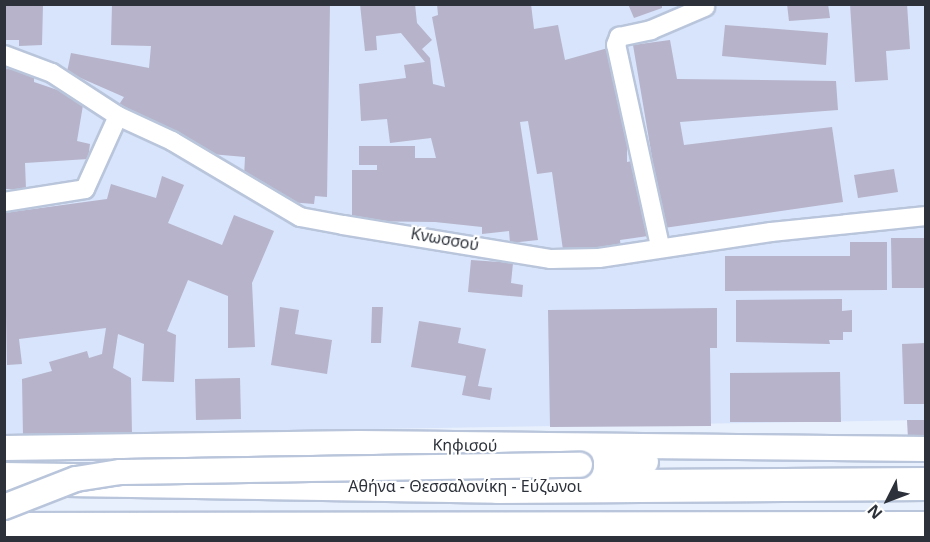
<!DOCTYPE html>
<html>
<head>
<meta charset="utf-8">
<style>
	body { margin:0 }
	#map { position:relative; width:930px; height:542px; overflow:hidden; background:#e8f0fd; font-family:"Noto Sans",sans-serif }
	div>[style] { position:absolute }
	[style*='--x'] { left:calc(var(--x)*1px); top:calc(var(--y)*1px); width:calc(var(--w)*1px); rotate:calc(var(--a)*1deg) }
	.built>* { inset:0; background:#d7e4fb }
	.building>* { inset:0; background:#b6b3ca }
	.roads { filter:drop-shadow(2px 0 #b9c5db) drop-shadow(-2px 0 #b9c5db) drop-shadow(0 2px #b9c5db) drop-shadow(0 -2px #b9c5db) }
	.minor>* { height:18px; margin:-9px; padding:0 9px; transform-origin:9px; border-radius:9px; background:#fff }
	.secondary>* { height:24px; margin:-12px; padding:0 12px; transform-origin:12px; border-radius:12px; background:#fff }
	.motorway>* { height:32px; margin:-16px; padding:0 16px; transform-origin:16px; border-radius:16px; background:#fff }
	.bridges { filter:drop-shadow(2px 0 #b9c5db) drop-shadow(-2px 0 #b9c5db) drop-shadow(0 2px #b9c5db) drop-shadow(0 -2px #b9c5db) }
	.secondary-bridge>* { height:24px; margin:-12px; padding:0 12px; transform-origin:12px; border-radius:12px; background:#fff }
	span { translate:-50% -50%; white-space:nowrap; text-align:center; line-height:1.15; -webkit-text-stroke:4.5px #fff; paint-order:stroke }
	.street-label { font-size:16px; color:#2c313a }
	.frame { position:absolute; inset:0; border:6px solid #2c313a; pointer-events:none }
	.north { position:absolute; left:858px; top:470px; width:60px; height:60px; -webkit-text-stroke:4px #fff; paint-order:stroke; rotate:228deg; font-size:16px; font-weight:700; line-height:24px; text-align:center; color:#2c313a }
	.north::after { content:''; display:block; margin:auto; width:21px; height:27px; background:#2c313a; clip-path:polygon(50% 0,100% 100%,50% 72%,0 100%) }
</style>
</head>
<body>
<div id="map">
	<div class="built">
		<div style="clip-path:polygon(5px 5px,925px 5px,925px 420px,5px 435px)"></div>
	</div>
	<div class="building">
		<div style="clip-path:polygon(4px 4px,43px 4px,42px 45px,19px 46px,19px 40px,4px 40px)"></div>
		<div style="clip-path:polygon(112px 4px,330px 4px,327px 197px,315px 196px,314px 204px,289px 202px,244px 177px,245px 157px,199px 153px,199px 146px,118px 106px,124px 97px,67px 72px,71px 53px,149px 68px,151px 46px,111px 45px)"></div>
		<div style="clip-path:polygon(360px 4px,415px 4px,417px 23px,432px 40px,422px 49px,430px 58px,433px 84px,445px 87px,432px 17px,438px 15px,437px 4px,531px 4px,534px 29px,558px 25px,565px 60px,608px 48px,627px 127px,627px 162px,637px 160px,648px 236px,620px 240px,621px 249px,564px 257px,552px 172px,537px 174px,528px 121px,520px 122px,538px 240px,510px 243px,509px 231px,482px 234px,482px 227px,435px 222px,352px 221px,352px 170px,377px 170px,377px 165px,359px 165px,359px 146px,415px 146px,415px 158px,436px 158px,431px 138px,390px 143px,387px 119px,361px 121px,359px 84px,406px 78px,404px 65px,425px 62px,401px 33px,376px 36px,377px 50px,365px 51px)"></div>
		<div style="clip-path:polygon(628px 4px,662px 4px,662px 8px,634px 18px)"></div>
		<div style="clip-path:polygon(787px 4px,828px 4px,830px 18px,789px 21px)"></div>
		<div style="clip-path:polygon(850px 4px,907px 4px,910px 49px,886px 51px,888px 80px,855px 82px)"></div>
		<div style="clip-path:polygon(725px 25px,828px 33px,826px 65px,722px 56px)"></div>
		<div style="clip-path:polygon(670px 40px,677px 79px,836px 81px,838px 110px,680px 122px,684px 145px,832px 127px,843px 202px,664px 228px,633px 45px)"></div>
		<div style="clip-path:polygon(4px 68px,34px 74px,34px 82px,84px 99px,77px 141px,90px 144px,88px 159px,25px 163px,26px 189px,4px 189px)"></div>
		<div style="clip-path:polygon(894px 169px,898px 192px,858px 198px,854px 175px)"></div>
		<div style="clip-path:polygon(162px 176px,184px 185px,168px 223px,222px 245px,234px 215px,274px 231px,252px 283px,255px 347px,228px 348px,228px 296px,188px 280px,167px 331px,176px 335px,174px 382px,142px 381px,144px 344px,118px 334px,113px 368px,131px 378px,132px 435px,23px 436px,22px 379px,52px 371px,49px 362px,87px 351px,89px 358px,102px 354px,106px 328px,19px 339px,22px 364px,7px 365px,4px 213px,107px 199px,111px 184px,156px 198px)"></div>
		<div style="clip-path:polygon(891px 238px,926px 238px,926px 288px,892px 288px)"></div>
		<div style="clip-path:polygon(850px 242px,887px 242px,887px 290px,725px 291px,725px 256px,850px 256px)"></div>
		<div style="clip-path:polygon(471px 260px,513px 263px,511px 283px,523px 285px,522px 297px,468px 292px)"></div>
		<div style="clip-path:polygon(842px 299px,842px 311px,852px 310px,852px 332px,843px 332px,843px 340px,829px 340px,830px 344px,736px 342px,736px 300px)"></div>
		<div style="clip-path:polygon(280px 307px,299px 310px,295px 334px,332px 340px,327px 374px,271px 365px)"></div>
		<div style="clip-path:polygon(372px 307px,383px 307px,381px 343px,371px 343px)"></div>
		<div style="clip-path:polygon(717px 308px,717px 348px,710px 348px,711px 426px,550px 427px,548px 310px)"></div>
		<div style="clip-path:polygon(419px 321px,461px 328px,458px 343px,486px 349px,478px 386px,492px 388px,490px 400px,462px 395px,466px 376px,411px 367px)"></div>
		<div style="clip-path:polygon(926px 343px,926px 404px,904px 404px,902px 344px)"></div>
		<div style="clip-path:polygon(840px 372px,841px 422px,730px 422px,730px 373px)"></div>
		<div style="clip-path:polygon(240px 378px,241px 419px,196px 420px,195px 379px)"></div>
		<div style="clip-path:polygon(907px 420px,926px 420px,926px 438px,908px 439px)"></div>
	</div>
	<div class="roads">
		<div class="minor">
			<div style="--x:4;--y:55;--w:51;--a:20.6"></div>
			<div style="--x:52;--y:73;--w:79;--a:33.1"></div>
			<div style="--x:118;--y:116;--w:60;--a:24.8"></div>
			<div style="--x:172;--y:141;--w:149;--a:30.7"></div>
			<div style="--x:300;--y:217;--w:44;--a:10.5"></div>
			<div style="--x:343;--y:225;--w:211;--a:9.3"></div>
			<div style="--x:551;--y:259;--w:48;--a:-1.2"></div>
			<div style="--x:599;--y:258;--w:174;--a:-8.6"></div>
			<div style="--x:771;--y:232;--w:156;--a:-5.9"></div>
			<div style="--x:4;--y:202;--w:82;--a:-9.1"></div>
			<div style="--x:85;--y:189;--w:80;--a:-65.7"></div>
			<div style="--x:660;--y:246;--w:206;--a:-102.3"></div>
			<div style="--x:616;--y:45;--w:9;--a:-69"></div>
			<div style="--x:619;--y:37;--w:33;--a:-12"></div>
			<div style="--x:651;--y:30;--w:59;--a:-23.1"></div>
		</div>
		<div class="secondary">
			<div style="--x:4;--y:448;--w:355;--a:-0.8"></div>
			<div style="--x:359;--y:443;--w:567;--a:0.61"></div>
			<div style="--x:580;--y:465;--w:66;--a:-2.6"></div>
		</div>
		<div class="motorway">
			<div style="--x:4;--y:479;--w:494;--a:0.9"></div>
			<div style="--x:498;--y:487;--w:428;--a:-0.4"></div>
			<div style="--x:4;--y:529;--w:922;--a:-0.06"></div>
		</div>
	</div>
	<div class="bridges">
		<div class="secondary-bridge">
			<div style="--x:4;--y:507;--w:77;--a:-21.3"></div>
			<div style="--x:76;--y:479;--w:45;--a:-9"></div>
			<div style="--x:120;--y:472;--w:460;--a:-0.9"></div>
		</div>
	</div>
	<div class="street-label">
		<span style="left:445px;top:239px;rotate:10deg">Κνωσσού</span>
		<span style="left:465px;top:445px;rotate:1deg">Κηφισού</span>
		<span style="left:465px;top:486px">Αθήνα - Θεσσαλονίκη - Εύζωνοι</span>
	</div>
	<div class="frame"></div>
	<div class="north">N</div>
</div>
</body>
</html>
